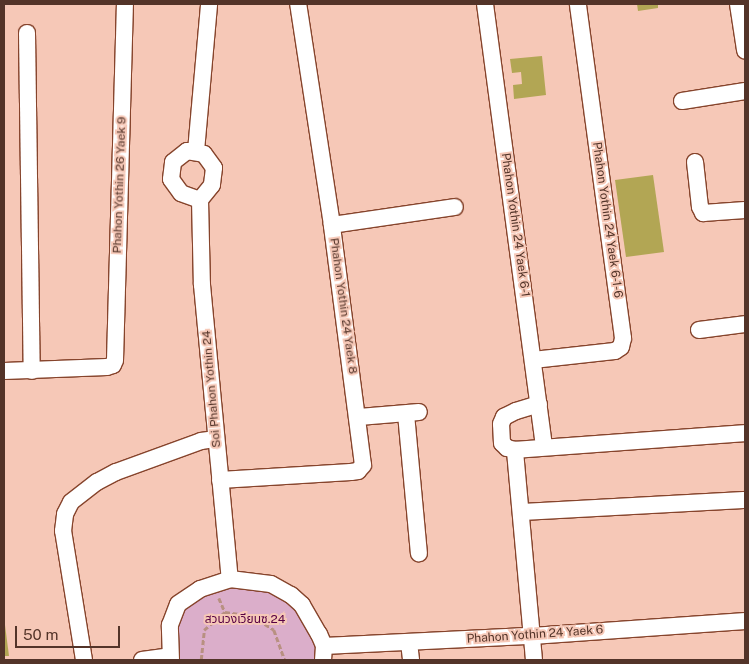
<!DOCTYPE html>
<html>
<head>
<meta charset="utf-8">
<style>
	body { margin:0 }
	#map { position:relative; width:749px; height:664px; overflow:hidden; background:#f6c8b7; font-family:"Public Sans","Noto Sans Thai",sans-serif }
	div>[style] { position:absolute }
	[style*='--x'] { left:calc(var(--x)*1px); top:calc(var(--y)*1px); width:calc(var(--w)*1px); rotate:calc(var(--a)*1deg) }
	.green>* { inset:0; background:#dbaeca }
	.building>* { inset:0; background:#b2a654 }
	.path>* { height:2.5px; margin-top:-1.25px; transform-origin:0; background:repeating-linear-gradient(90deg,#b89081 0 5px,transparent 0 7.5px) }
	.roads { filter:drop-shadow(1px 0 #86442c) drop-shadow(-1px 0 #86442c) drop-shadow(0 1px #86442c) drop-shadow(0 -1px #86442c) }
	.minor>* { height:16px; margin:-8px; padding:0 8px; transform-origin:8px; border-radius:8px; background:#fff }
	span { translate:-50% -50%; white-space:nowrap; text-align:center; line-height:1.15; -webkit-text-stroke:4px #f6c8b7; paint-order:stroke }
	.street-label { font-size:12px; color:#533429 }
	.park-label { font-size:12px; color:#570043 }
	.frame { position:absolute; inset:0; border:5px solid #533429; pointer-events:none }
	.scale { position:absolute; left:15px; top:626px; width:105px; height:22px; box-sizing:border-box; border:2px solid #533429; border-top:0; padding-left:6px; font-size:15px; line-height:18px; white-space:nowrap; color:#533429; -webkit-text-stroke:4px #f6c8b7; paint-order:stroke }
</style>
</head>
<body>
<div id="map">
	<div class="green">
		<div style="clip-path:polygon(257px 581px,296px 600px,319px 634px,321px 660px,171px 660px,169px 647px,187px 596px)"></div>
	</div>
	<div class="building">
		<div style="clip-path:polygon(637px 4px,658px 4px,658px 8px,638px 11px)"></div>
		<div style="clip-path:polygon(542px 56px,546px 95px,514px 99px,513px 85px,522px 84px,521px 72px,512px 73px,510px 59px)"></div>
		<div style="clip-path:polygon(653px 175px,664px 252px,626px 257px,615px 180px)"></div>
		<div style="clip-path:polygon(4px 625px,5px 625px,9px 656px,4px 656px)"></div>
	</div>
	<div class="path">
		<div style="--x:219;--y:598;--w:15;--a:67"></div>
		<div style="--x:201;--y:660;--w:30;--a:-84"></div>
		<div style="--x:204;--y:630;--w:28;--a:-41"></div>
		<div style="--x:225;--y:612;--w:27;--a:8"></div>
		<div style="--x:252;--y:616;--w:26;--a:32"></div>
		<div style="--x:274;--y:630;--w:32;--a:70"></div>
	</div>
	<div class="roads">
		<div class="minor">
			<div style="--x:485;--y:4;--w:446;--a:82.4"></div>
			<div style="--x:738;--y:4;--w:47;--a:81.3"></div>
			<div style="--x:27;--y:33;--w:338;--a:89.2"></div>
			<div style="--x:682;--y:101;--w:64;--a:-9"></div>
			<div style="--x:187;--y:151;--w:17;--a:10"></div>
			<div style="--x:204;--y:154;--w:17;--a:54"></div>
			<div style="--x:214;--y:168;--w:17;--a:97"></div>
			<div style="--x:212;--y:185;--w:19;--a:129"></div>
			<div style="--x:200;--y:200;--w:20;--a:-160"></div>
			<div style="--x:181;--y:193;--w:17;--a:-126"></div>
			<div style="--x:171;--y:179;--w:17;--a:-83"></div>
			<div style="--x:173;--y:162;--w:18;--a:-38"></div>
			<div style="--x:196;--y:151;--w:148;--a:-84.9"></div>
			<div style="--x:695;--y:162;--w:45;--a:83.7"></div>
			<div style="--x:700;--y:207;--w:7;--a:63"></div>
			<div style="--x:703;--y:213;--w:42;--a:-4.1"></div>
			<div style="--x:200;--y:200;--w:85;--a:88.7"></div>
			<div style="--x:202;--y:285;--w:295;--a:84.6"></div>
			<div style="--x:332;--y:225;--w:124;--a:-8.3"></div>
			<div style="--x:699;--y:330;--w:46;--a:-7.4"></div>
			<div style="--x:533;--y:360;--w:82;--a:-6.3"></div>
			<div style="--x:615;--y:351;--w:7;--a:-34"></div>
			<div style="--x:621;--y:347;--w:9;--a:-77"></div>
			<div style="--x:623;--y:338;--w:337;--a:-97.7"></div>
			<div style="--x:4;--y:371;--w:103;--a:-2.2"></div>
			<div style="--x:107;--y:367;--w:6;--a:-18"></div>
			<div style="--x:113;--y:365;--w:5;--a:-68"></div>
			<div style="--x:115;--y:360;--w:356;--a:-88.4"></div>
			<div style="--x:406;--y:414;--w:140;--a:84.7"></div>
			<div style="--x:359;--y:417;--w:60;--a:-4.8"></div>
			<div style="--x:515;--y:450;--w:8;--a:-166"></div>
			<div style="--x:507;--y:448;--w:7;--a:-135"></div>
			<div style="--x:502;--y:443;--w:19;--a:-93"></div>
			<div style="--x:501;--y:424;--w:8;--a:-67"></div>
			<div style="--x:504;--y:417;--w:13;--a:-27"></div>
			<div style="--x:516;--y:411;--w:24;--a:-17"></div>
			<div style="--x:220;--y:480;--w:131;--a:-3.5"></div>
			<div style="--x:351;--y:472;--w:7;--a:-8"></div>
			<div style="--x:358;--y:471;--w:8;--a:-50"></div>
			<div style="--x:363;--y:465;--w:242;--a:-97.4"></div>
			<div style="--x:332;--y:225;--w:224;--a:-98.7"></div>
			<div style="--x:521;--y:512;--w:224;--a:-3.1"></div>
			<div style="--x:409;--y:643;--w:17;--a:83"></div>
			<div style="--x:324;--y:646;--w:208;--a:-2.8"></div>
			<div style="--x:532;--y:636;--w:214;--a:-4"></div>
			<div style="--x:84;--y:660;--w:131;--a:-99.2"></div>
			<div style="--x:63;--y:531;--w:17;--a:-83"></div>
			<div style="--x:65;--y:514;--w:13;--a:-63"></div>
			<div style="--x:71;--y:502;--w:33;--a:-38"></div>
			<div style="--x:97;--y:482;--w:21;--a:-28"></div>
			<div style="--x:116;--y:472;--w:90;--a:-20"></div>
			<div style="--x:201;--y:441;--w:15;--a:-8"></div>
			<div style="--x:142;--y:660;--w:28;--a:-8"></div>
			<div style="--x:171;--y:660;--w:35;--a:-92"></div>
			<div style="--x:170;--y:625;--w:22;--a:-69"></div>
			<div style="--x:178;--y:604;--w:27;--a:-34"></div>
			<div style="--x:200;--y:589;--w:32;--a:-18"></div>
			<div style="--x:230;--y:579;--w:41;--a:7"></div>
			<div style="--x:271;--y:584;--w:23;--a:29"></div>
			<div style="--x:291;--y:595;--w:15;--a:42"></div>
			<div style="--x:302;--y:605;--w:34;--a:60"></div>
			<div style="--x:319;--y:634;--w:13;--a:67"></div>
			<div style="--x:324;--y:646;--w:14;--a:94"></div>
			<div style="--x:534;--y:660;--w:211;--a:-95.2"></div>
			<div style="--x:515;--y:450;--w:231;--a:-4.2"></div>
		</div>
	</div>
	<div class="street-label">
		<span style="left:120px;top:185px;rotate:-88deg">Phahon Yothin 26 Yaek 9</span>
		<span style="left:607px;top:220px;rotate:82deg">Phahon Yothin 24 Yaek 6-1-6</span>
		<span style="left:515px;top:225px;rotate:82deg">Phahon Yothin 24 Yaek 6-1</span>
		<span style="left:343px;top:306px;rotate:82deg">Phahon Yothin 24 Yaek 8</span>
		<span style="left:212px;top:389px;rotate:-95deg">Soi Phahon Yothin 24</span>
		<span style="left:535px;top:635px;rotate:-4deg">Phahon Yothin 24 Yaek 6</span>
	</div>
	<div class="park-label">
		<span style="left:245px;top:620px">สวนวงเวียนซ.24</span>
	</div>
	<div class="frame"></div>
	<div class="scale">50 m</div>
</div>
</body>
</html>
